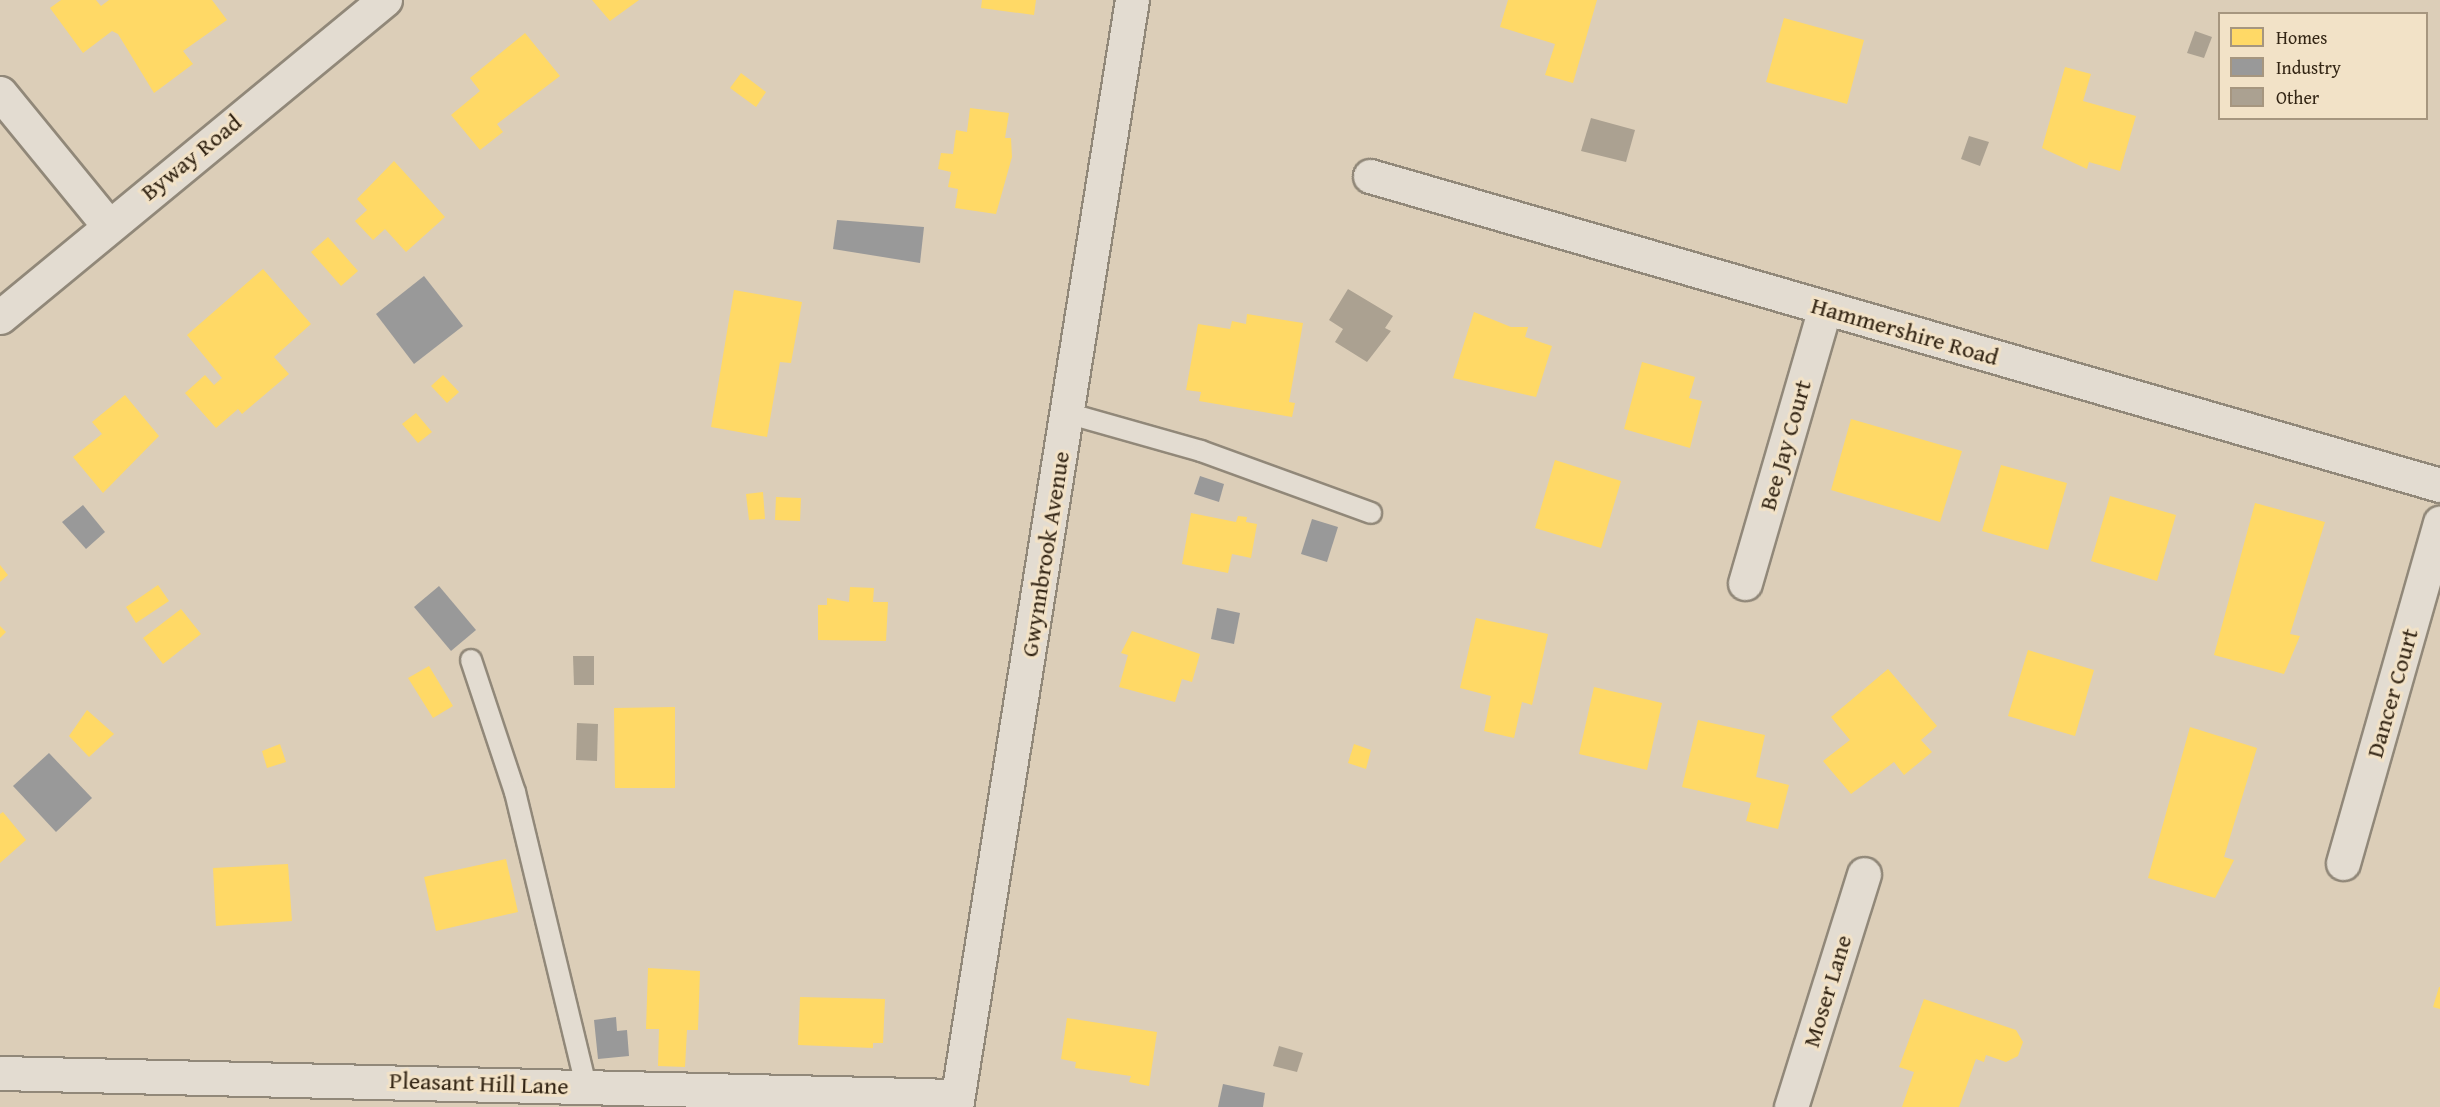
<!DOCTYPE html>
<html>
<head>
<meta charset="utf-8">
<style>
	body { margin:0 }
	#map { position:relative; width:2440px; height:1107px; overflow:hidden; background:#dcceb8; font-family:"Gentium Book Plus",serif }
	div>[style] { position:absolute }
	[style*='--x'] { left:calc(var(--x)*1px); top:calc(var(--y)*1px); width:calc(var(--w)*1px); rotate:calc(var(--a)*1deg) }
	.homes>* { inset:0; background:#ffd966 }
	.industry>* { inset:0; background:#999 }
	.building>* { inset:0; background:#aba191 }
	.roads { filter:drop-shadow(2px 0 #918879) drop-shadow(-2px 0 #918879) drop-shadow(0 2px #918879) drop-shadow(0 -2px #918879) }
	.service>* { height:20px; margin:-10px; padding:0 10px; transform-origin:10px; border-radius:10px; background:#e3dcd1 }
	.minor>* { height:33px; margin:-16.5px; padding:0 16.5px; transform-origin:16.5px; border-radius:16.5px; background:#e3dcd1 }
	.tertiary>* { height:33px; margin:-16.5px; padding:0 16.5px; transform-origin:16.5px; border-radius:16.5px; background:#e3dcd1 }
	span { translate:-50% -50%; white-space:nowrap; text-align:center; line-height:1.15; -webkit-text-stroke:6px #f2e2c7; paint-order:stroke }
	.street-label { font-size:24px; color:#332514 }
	.legend { position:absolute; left:2218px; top:12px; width:210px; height:108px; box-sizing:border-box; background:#f2e2c7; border:2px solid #a6967f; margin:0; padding:8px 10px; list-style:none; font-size:18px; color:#332514 }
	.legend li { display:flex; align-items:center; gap:12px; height:30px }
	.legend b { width:30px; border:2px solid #a6967f }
</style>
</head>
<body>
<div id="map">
	<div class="homes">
		<div style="clip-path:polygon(61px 0,96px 0,101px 6px,109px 0,212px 0,227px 20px,183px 51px,193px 64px,154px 93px,118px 34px,112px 31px,83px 53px,50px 8px)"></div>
		<div style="clip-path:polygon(592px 0,639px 0,610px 21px)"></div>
		<div style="clip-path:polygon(982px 0,1036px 0,1034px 15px,981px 8px)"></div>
		<div style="clip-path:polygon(1508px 0,1597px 0,1573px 83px,1545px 75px,1555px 44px,1500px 27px)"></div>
		<div style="clip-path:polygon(1784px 18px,1864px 40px,1847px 104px,1766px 82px)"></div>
		<div style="clip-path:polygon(525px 33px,560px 76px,497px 124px,503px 132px,480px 150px,451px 115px,480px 91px,470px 78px)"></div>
		<div style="clip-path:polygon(2065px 67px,2091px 74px,2083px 101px,2136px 116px,2120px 171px,2089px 162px,2087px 169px,2042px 148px)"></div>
		<div style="clip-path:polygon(741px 73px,766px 92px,756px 107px,730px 88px)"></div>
		<div style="clip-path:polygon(970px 108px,1009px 113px,1005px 138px,1011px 138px,1012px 157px,996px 214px,955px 208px,958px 189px,948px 187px,951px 172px,938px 169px,941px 153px,953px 154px,956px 130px,967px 132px)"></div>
		<div style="clip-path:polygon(394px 161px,445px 217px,406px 252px,385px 229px,373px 240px,355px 221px,367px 210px,357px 199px)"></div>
		<div style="clip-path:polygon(328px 237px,358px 271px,341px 286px,311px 252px)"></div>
		<div style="clip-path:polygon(263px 269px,311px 324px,274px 357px,289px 374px,242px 414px,238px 409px,216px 428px,185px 393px,205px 375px,214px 385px,222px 378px,187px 335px)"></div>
		<div style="clip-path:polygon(734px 290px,802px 302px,791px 363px,780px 362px,767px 437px,711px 427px)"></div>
		<div style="clip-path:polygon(1474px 312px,1511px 327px,1528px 327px,1525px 337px,1552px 346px,1536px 397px,1453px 378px)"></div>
		<div style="clip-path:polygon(1247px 314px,1303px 323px,1289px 402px,1295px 403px,1292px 417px,1199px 401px,1201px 392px,1186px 390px,1198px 324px,1230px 329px,1232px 321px,1246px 324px)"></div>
		<div style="clip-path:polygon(1642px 362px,1695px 377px,1689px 398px,1702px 401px,1690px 448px,1624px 429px)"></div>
		<div style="clip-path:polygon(443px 375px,459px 392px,447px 403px,431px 386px)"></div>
		<div style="clip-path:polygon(125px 395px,159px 436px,103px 493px,73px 457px,102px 434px,92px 422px)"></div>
		<div style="clip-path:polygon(416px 413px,432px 432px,418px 443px,402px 424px)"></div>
		<div style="clip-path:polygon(1851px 419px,1962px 451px,1940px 522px,1831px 490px)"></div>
		<div style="clip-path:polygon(1555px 460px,1621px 481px,1601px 548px,1535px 528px)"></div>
		<div style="clip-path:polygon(2001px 465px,2067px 483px,2048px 550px,1982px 531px)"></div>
		<div style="clip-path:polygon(763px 492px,765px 519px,749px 520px,746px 494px)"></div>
		<div style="clip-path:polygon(2110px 496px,2176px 515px,2157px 581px,2091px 561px)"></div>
		<div style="clip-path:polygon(776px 497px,801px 498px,800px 521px,775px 520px)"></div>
		<div style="clip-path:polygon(2255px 503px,2325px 522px,2290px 634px,2300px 636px,2284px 674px,2214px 655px)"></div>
		<div style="clip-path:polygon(1191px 513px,1236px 522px,1238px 516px,1247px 517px,1246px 522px,1257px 524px,1251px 558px,1232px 554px,1228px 573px,1182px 564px)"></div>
		<div style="clip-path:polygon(0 565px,8px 575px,0 582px)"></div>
		<div style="clip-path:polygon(158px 585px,169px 601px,136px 623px,126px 607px)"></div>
		<div style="clip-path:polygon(850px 587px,874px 588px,873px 602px,888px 602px,886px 641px,818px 640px,818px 605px,827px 605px,827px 598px,849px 602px)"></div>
		<div style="clip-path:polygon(181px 609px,201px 634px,163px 664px,143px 638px)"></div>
		<div style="clip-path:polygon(1476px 618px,1548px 634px,1532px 705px,1522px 702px,1514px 738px,1484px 731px,1491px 696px,1460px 688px)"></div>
		<div style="clip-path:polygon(0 626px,6px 632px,0 638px)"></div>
		<div style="clip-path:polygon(1132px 631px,1200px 654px,1192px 682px,1182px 679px,1175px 702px,1119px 687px,1128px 655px,1121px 653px)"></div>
		<div style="clip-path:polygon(2028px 650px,2094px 670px,2075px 736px,2008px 716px)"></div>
		<div style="clip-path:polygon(429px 666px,453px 706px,433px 718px,408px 678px)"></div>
		<div style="clip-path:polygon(1888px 669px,1937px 726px,1921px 740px,1932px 752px,1904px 775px,1894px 762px,1851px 794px,1823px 761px,1850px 740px,1831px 717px)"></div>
		<div style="clip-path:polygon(1594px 687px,1662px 703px,1647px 770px,1579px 754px)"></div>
		<div style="clip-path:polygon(675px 707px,675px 788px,615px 788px,614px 708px)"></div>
		<div style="clip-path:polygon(87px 710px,114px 734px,89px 757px,69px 736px)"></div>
		<div style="clip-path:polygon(1698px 720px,1765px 735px,1756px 777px,1789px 785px,1778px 829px,1746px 821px,1751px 803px,1682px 787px)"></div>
		<div style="clip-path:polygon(2190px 727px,2257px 748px,2224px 857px,2234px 860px,2215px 898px,2148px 878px)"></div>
		<div style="clip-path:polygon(280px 744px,286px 762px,267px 768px,262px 751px)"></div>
		<div style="clip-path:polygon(1354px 744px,1371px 750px,1366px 769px,1348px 763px)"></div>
		<div style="clip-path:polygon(3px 812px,26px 840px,0 863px,0 814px)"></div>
		<div style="clip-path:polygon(506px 859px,518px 912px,436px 931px,424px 877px)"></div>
		<div style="clip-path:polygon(288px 864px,292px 921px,216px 926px,213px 868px)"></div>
		<div style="clip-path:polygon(648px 968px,700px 971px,698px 1030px,687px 1030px,685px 1067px,658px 1066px,659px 1029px,646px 1029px)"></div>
		<div style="clip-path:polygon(2439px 987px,2440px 987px,2440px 1009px,2433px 1007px)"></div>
		<div style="clip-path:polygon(800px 997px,885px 999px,883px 1043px,873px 1043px,873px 1048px,798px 1045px)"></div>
		<div style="clip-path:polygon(1924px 999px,2016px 1030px,2023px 1042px,2018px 1056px,2006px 1062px,1986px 1055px,1984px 1062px,1976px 1059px,1959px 1107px,1902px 1107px,1914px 1072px,1899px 1067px)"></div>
		<div style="clip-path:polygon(1067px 1018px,1157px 1032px,1149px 1086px,1129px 1082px,1131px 1076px,1075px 1068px,1076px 1062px,1061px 1059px)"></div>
	</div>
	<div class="industry">
		<div style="clip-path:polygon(837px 220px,924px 227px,920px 263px,833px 249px)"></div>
		<div style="clip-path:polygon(424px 276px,463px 326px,414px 364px,376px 314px)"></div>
		<div style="clip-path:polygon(1200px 476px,1224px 484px,1219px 502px,1194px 494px)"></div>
		<div style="clip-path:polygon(83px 505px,105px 532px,86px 549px,62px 522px)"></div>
		<div style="clip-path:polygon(1312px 519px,1338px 527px,1327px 562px,1301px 554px)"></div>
		<div style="clip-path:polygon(439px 586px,476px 630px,451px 651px,414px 607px)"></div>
		<div style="clip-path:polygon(1217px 608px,1240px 613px,1234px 644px,1211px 639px)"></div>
		<div style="clip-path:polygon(49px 753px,92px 798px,56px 832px,13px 786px)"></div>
		<div style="clip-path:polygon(616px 1017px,617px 1031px,627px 1030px,629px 1056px,598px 1059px,594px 1020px)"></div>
		<div style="clip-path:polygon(1223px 1084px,1265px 1093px,1263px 1107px,1218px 1107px)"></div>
	</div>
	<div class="building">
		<div style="clip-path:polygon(2195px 31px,2212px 37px,2204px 58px,2187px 53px)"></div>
		<div style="clip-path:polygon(1591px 118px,1635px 130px,1626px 162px,1581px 151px)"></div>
		<div style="clip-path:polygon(1969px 136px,1989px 142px,1980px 166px,1961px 159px)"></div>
		<div style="clip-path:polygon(1348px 289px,1393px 316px,1385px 328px,1391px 331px,1367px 362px,1335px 342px,1343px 329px,1329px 320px)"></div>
		<div style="clip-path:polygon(573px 656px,594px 656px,594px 685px,574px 685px)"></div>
		<div style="clip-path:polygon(577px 723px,598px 724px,597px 761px,576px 760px)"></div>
		<div style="clip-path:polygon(1279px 1046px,1303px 1053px,1297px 1072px,1273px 1066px)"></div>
	</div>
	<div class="roads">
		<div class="service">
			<div style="--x:1067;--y:413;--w:139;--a:15.8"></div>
			<div style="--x:1201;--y:451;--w:181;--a:20"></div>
			<div style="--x:471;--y:660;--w:139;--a:71.6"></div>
			<div style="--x:515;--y:792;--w:302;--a:76.4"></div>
		</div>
		<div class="minor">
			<div style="--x:0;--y:93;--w:171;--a:50.7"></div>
			<div style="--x:1370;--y:176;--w:1114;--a:16.11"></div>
			<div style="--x:0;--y:317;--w:499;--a:-39.5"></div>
			<div style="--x:1745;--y:583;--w:286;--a:-73.8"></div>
			<div style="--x:2343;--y:863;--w:354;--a:-74.1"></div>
			<div style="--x:0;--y:1073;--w:957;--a:1.38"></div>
			<div style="--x:1791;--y:1107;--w:244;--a:-72.6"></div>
		</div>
		<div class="tertiary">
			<div style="--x:956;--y:1107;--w:1121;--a:-80.97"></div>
		</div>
	</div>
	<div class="street-label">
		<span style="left:191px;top:157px;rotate:-39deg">Byway Road</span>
		<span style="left:1905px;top:331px;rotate:16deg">Hammershire Road</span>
		<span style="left:1785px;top:445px;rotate:-74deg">Bee Jay Court</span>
		<span style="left:1045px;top:554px;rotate:-81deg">Gwynnbrook Avenue</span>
		<span style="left:2392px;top:693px;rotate:-74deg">Dancer Court</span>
		<span style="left:1827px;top:991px;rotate:-73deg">Moser Lane</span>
		<span style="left:479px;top:1083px;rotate:2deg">Pleasant Hill Lane</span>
	</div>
	<ul class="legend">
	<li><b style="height:16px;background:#ffd966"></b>Homes</li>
	<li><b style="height:16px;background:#999"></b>Industry</li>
	<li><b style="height:16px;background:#aba191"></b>Other</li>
	</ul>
</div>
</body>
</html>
